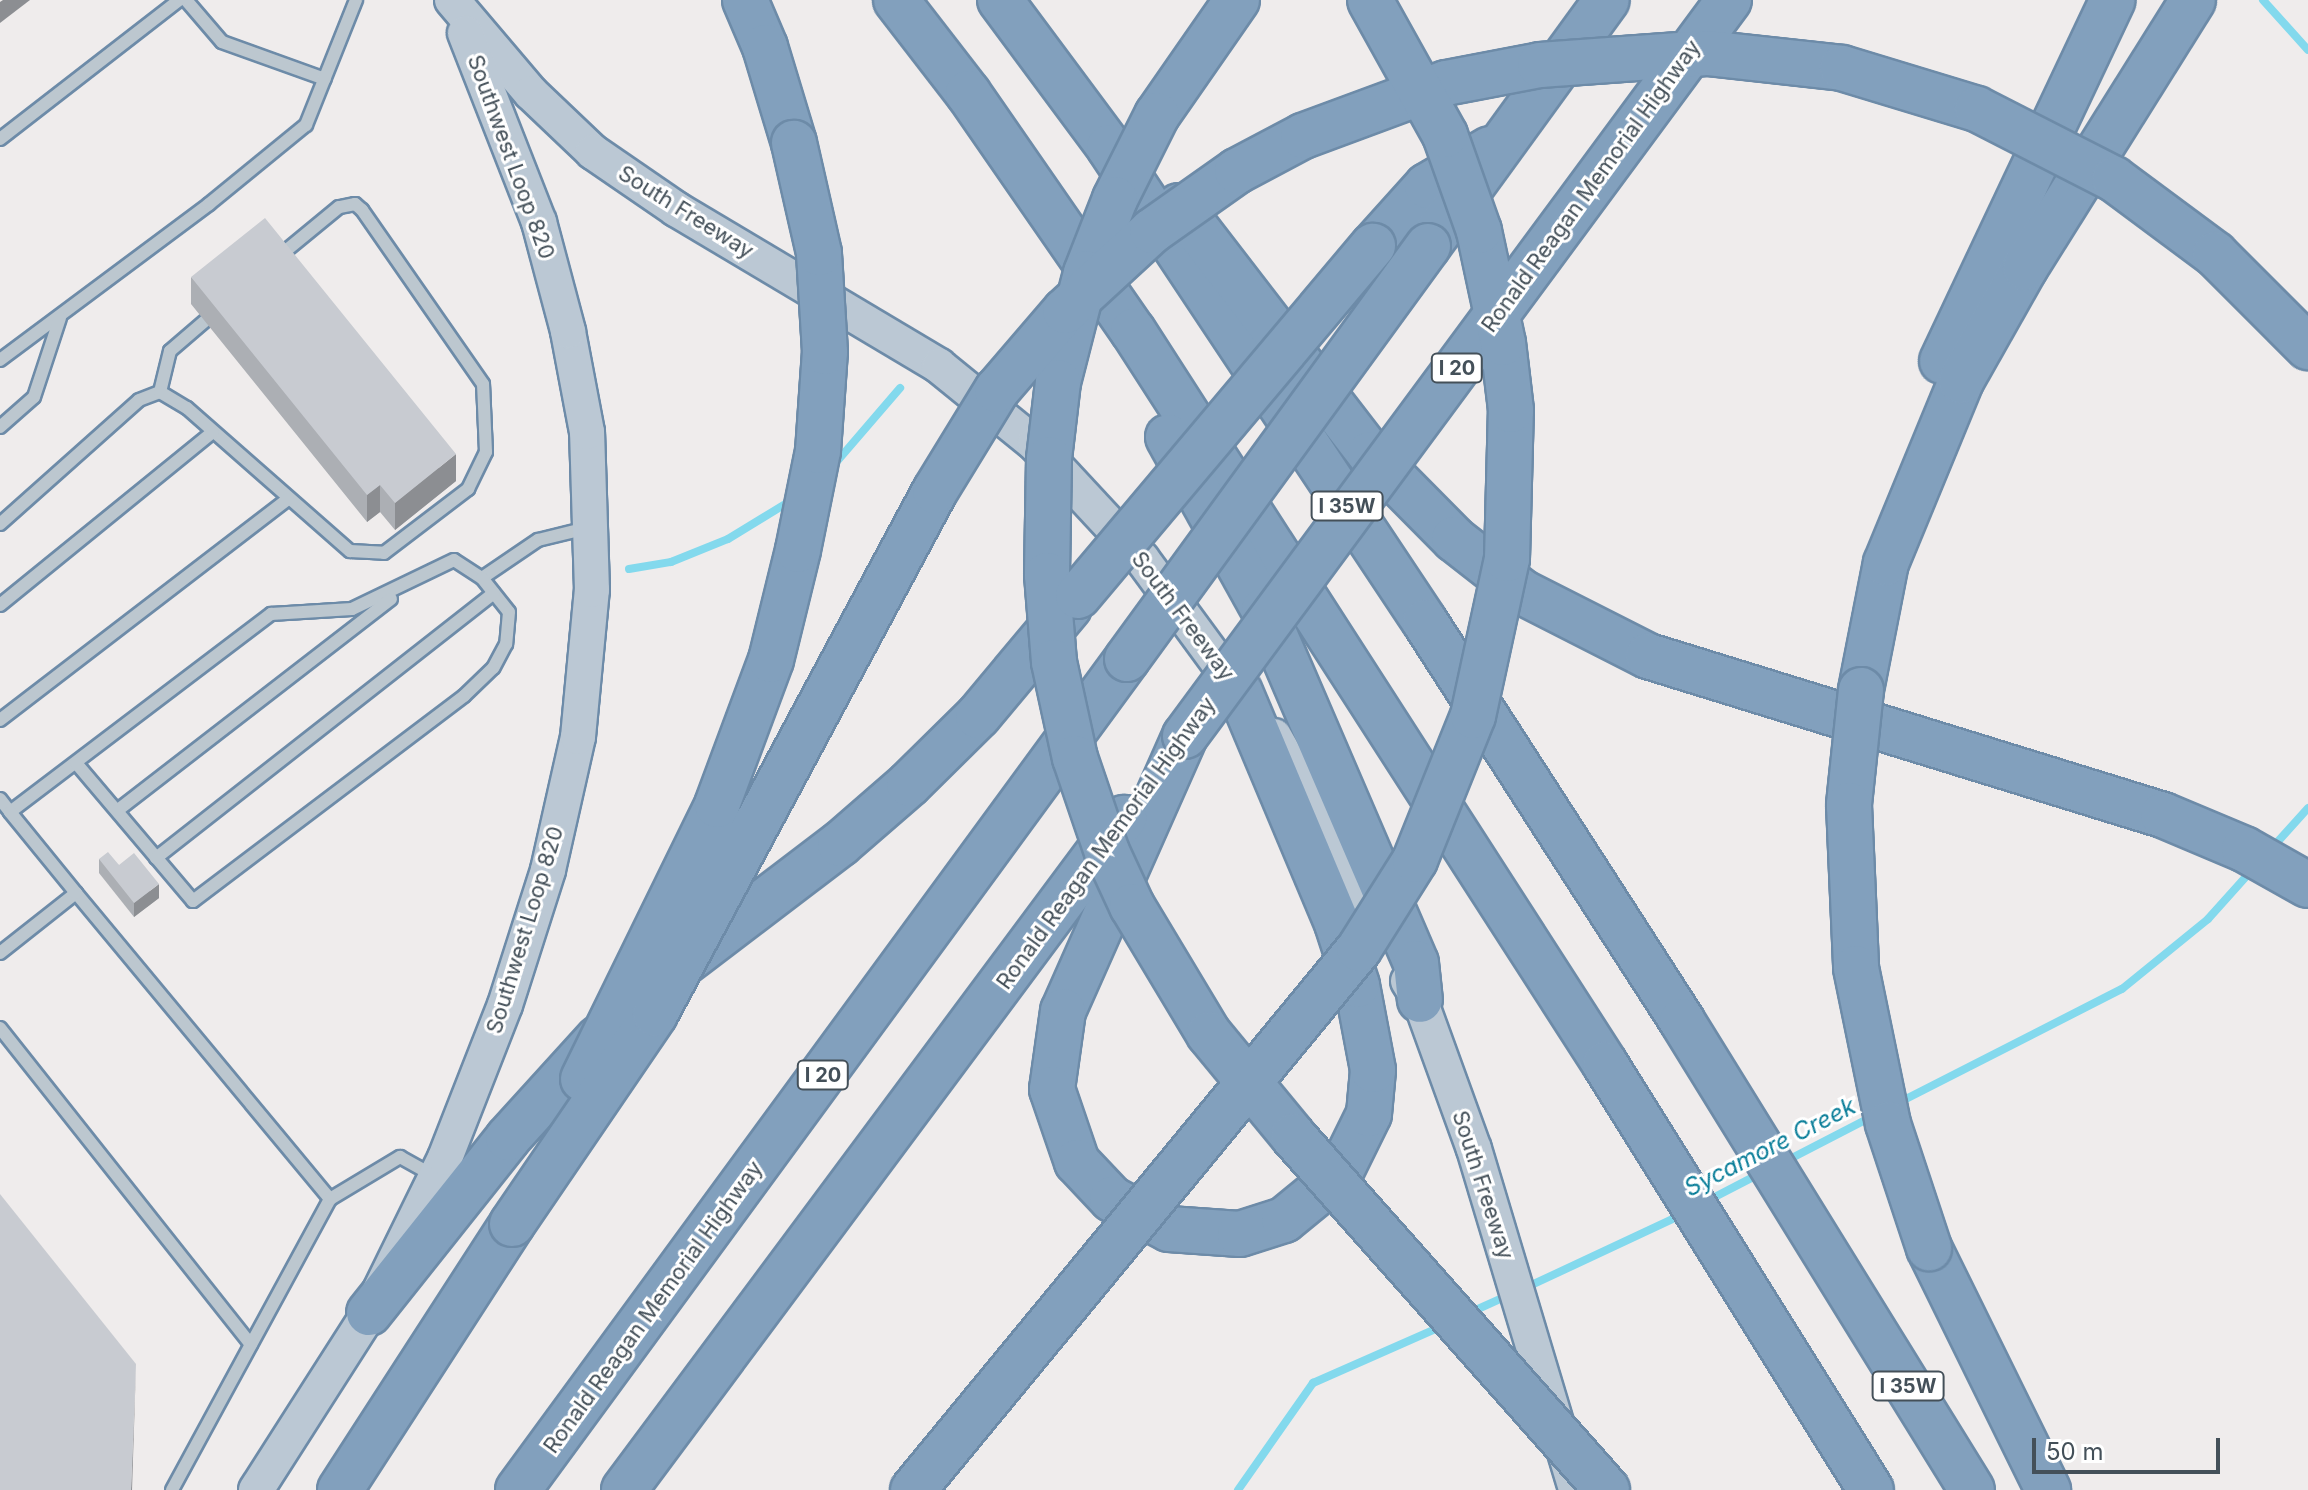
<!DOCTYPE html>
<html>
<head>
<meta charset="utf-8">
<style>
	body { margin:0 }
	#map { position:relative; width:2308px; height:1490px; overflow:hidden; background:#efecec; font-family:Inter,sans-serif }
	div>[style] { position:absolute }
	[style*='--x'] { left:calc(var(--x)*1px); top:calc(var(--y)*1px); width:calc(var(--w)*1px); rotate:calc(var(--a)*1deg) }
	.stream>* { height:8px; margin:-4px; padding:0 4px; transform-origin:4px; border-radius:4px; background:#83d9ed }
	.roads { filter:drop-shadow(2px 0 #6d8ba8) drop-shadow(-2px 0 #6d8ba8) drop-shadow(0 2px #6d8ba8) drop-shadow(0 -2px #6d8ba8) }
	.service>* { height:12px; margin:-6px; padding:0 6px; transform-origin:6px; border-radius:6px; background:#bcc7cf }
	.secondary>* { height:34px; margin:-17px; padding:0 17px; transform-origin:17px; border-radius:17px; background:#bbc8d4 }
	.motorway>* { height:44px; margin:-22px; padding:0 22px; transform-origin:22px; border-radius:22px; background:#82a0bd }
	.bridges { filter:drop-shadow(2px 0 #6d8ba8) drop-shadow(-2px 0 #6d8ba8) drop-shadow(0 2px #6d8ba8) drop-shadow(0 -2px #6d8ba8) }
	.motorway-bridge>* { height:44px; margin:-22px; padding:0 22px; transform-origin:22px; border-radius:22px; background:#82a0bd }
	.wall>* { inset:0; background:#acafb4 }
	.shaded-wall>* { inset:0; background:#8c8e92 }
	.building>* { inset:0; background:#c8cbd1 }
	span { translate:-50% -50%; white-space:nowrap; text-align:center; line-height:1.15; -webkit-text-stroke:6px #fff; paint-order:stroke }
	.shield-label span { padding:2px 6px; background:#fff; border:2px solid; border-radius:6px; -webkit-text-stroke-width:0 }
	.shield-label { font-size:20px; color:#445059; font-weight:700 }
	.street-label { font-size:22px; color:#445059 }
	.water-label { font-size:24px; color:#0a7e99; font-style:italic }
	.scale { position:absolute; left:2032px; top:1438px; width:188px; height:36px; box-sizing:border-box; border:4px solid #445059; border-top:0; padding-left:10px; font-size:24px; line-height:28px; white-space:nowrap; color:#445059; -webkit-text-stroke:6px #fff; paint-order:stroke }
</style>
</head>
<body>
<div id="map">
	<div class="stream">
		<div style="--x:2263;--y:0;--w:67;--a:48"></div>
		<div style="--x:833;--y:466;--w:103;--a:-49.3"></div>
		<div style="--x:629;--y:569;--w:43;--a:-9.5"></div>
		<div style="--x:671;--y:562;--w:61;--a:-22"></div>
		<div style="--x:728;--y:539;--w:75;--a:-31.4"></div>
		<div style="--x:2272;--y:848;--w:54;--a:-48"></div>
		<div style="--x:1896;--y:1104;--w:254;--a:-27"></div>
		<div style="--x:2122;--y:989;--w:111;--a:-39.1"></div>
		<div style="--x:2208;--y:919;--w:66;--a:-48.1"></div>
		<div style="--x:1786;--y:1161;--w:98;--a:-27.3"></div>
		<div style="--x:1707;--y:1201;--w:59;--a:-27.4"></div>
		<div style="--x:1523;--y:1289;--w:179;--a:-25.1"></div>
		<div style="--x:1469;--y:1313;--w:46;--a:-24.3"></div>
		<div style="--x:1238;--y:1490;--w:131;--a:-55"></div>
		<div style="--x:1313;--y:1383;--w:141;--a:-23.8"></div>
	</div>
	<div class="roads">
		<div class="service">
			<div style="--x:186;--y:0;--w:55;--a:49.4"></div>
			<div style="--x:222;--y:42;--w:109;--a:19.8"></div>
			<div style="--x:0;--y:139;--w:227;--a:-37.8"></div>
			<div style="--x:0;--y:360;--w:261;--a:-36.7"></div>
			<div style="--x:209;--y:204;--w:125;--a:-39.2"></div>
			<div style="--x:306;--y:125;--w:135;--a:-68.2"></div>
			<div style="--x:160;--y:392;--w:42;--a:-76.3"></div>
			<div style="--x:170;--y:351;--w:46;--a:-40.6"></div>
			<div style="--x:0;--y:427;--w:45;--a:-41.4"></div>
			<div style="--x:34;--y:397;--w:83;--a:-71.8"></div>
			<div style="--x:0;--y:524;--w:186;--a:-41.7"></div>
			<div style="--x:139;--y:400;--w:22;--a:-21"></div>
			<div style="--x:160;--y:392;--w:31;--a:31"></div>
			<div style="--x:187;--y:408;--w:217;--a:41.3"></div>
			<div style="--x:350;--y:551;--w:34;--a:3"></div>
			<div style="--x:384;--y:553;--w:106;--a:-37.3"></div>
			<div style="--x:468;--y:489;--w:41;--a:-64.1"></div>
			<div style="--x:486;--y:452;--w:68;--a:-92.5"></div>
			<div style="--x:483;--y:384;--w:212;--a:-124.8"></div>
			<div style="--x:362;--y:210;--w:9;--a:-139"></div>
			<div style="--x:355;--y:204;--w:16;--a:169"></div>
			<div style="--x:339;--y:207;--w:80;--a:140.6"></div>
			<div style="--x:482;--y:578;--w:68;--a:-34.2"></div>
			<div style="--x:538;--y:540;--w:50;--a:-13.8"></div>
			<div style="--x:0;--y:605;--w:274;--a:-39.1"></div>
			<div style="--x:0;--y:720;--w:363;--a:-37.5"></div>
			<div style="--x:0;--y:799;--w:16;--a:52"></div>
			<div style="--x:10;--y:812;--w:328;--a:-37.2"></div>
			<div style="--x:271;--y:614;--w:81;--a:-3.5"></div>
			<div style="--x:352;--y:609;--w:113;--a:-25.7"></div>
			<div style="--x:454;--y:560;--w:33;--a:33"></div>
			<div style="--x:482;--y:578;--w:43;--a:51.5"></div>
			<div style="--x:509;--y:612;--w:32;--a:95"></div>
			<div style="--x:506;--y:644;--w:27;--a:118"></div>
			<div style="--x:493;--y:668;--w:40;--a:136"></div>
			<div style="--x:464;--y:696;--w:340;--a:142.9"></div>
			<div style="--x:193;--y:901;--w:181;--a:-130.3"></div>
			<div style="--x:118;--y:810;--w:345;--a:-37.7"></div>
			<div style="--x:156;--y:858;--w:429;--a:-38.1"></div>
			<div style="--x:76;--y:893;--w:398;--a:50.3"></div>
			<div style="--x:0;--y:953;--w:97;--a:-38.3"></div>
			<div style="--x:76;--y:893;--w:104;--a:-129.2"></div>
			<div style="--x:0;--y:1028;--w:404;--a:51.6"></div>
			<div style="--x:172;--y:1490;--w:331;--a:-61.5"></div>
			<div style="--x:330;--y:1199;--w:82;--a:-31"></div>
			<div style="--x:400;--y:1157;--w:38;--a:29"></div>
		</div>
		<div class="secondary">
			<div style="--x:452;--y:0;--w:122;--a:49.7"></div>
			<div style="--x:531;--y:93;--w:86;--a:43.6"></div>
			<div style="--x:593;--y:152;--w:101;--a:34.5"></div>
			<div style="--x:676;--y:209;--w:306;--a:30.8"></div>
			<div style="--x:939;--y:366;--w:124;--a:39.1"></div>
			<div style="--x:1035;--y:444;--w:157;--a:47.1"></div>
			<div style="--x:1142;--y:559;--w:167;--a:53.7"></div>
			<div style="--x:1274;--y:736;--w:210;--a:60.4"></div>
			<div style="--x:1408;--y:981;--w:22;--a:58"></div>
			<div style="--x:1420;--y:1000;--w:158;--a:70.1"></div>
			<div style="--x:1474;--y:1149;--w:356;--a:73.3"></div>
			<div style="--x:256;--y:1490;--w:210;--a:-57.4"></div>
			<div style="--x:369;--y:1313;--w:173;--a:-63.9"></div>
			<div style="--x:445;--y:1158;--w:164;--a:-68.6"></div>
			<div style="--x:505;--y:1005;--w:142;--a:-72.3"></div>
			<div style="--x:548;--y:870;--w:136;--a:-77.3"></div>
			<div style="--x:578;--y:737;--w:148;--a:-84.6"></div>
			<div style="--x:592;--y:590;--w:158;--a:-91.8"></div>
			<div style="--x:587;--y:432;--w:103;--a:-100.7"></div>
			<div style="--x:568;--y:331;--w:113;--a:-104.9"></div>
			<div style="--x:539;--y:222;--w:203;--a:-111.4"></div>
		</div>
		<div class="motorway">
			<div style="--x:745;--y:0;--w:51;--a:66.9"></div>
			<div style="--x:765;--y:47;--w:100;--a:73.2"></div>
			<div style="--x:896;--y:0;--w:118;--a:52.3"></div>
			<div style="--x:968;--y:93;--w:290;--a:55.3"></div>
			<div style="--x:1133;--y:331;--w:872;--a:57.22"></div>
			<div style="--x:1605;--y:1064;--w:502;--a:58.02"></div>
			<div style="--x:1000;--y:0;--w:183;--a:53.4"></div>
			<div style="--x:1109;--y:147;--w:571;--a:56.37"></div>
			<div style="--x:1425;--y:622;--w:475;--a:57.2"></div>
			<div style="--x:1682;--y:1021;--w:551;--a:58.27"></div>
			<div style="--x:1179;--y:206;--w:313;--a:52.4"></div>
			<div style="--x:1370;--y:454;--w:120;--a:45.3"></div>
			<div style="--x:1454;--y:539;--w:86;--a:37.9"></div>
			<div style="--x:1522;--y:592;--w:141;--a:26.9"></div>
			<div style="--x:1648;--y:656;--w:539;--a:17.16"></div>
			<div style="--x:2163;--y:815;--w:88;--a:22.8"></div>
			<div style="--x:2244;--y:849;--w:73;--a:29.4"></div>
			<div style="--x:1373;--y:246;--w:81;--a:-48"></div>
			<div style="--x:1427;--y:186;--w:73;--a:-30.4"></div>
			<div style="--x:1428;--y:246;--w:304;--a:-54"></div>
			<div style="--x:1942;--y:361;--w:399;--a:-64.7"></div>
			<div style="--x:1168;--y:437;--w:198;--a:61"></div>
			<div style="--x:1264;--y:610;--w:384;--a:66.7"></div>
			<div style="--x:1416;--y:963;--w:37;--a:84"></div>
			<div style="--x:1861;--y:690;--w:129;--a:-78.9"></div>
			<div style="--x:1886;--y:563;--w:197;--a:-67.6"></div>
			<div style="--x:1961;--y:381;--w:130;--a:-60.5"></div>
			<div style="--x:2025;--y:268;--w:316;--a:-57.9"></div>
			<div style="--x:1185;--y:736;--w:301;--a:113.9"></div>
			<div style="--x:1063;--y:1011;--w:79;--a:98"></div>
			<div style="--x:1052;--y:1089;--w:77;--a:71.1"></div>
			<div style="--x:1077;--y:1162;--w:51;--a:46.6"></div>
			<div style="--x:1112;--y:1199;--w:64;--a:27.8"></div>
			<div style="--x:1169;--y:1229;--w:71;--a:4"></div>
			<div style="--x:1240;--y:1234;--w:46;--a:-17.7"></div>
			<div style="--x:1284;--y:1220;--w:71;--a:-39.3"></div>
			<div style="--x:1339;--y:1175;--w:68;--a:-63.8"></div>
			<div style="--x:1369;--y:1114;--w:44;--a:-84.8"></div>
			<div style="--x:1373;--y:1070;--w:86;--a:-100.7"></div>
			<div style="--x:1357;--y:985;--w:65;--a:-107.9"></div>
			<div style="--x:1337;--y:923;--w:251;--a:-112.8"></div>
			<div style="--x:677;--y:968;--w:205;--a:-37.3"></div>
			<div style="--x:840;--y:844;--w:91;--a:-41"></div>
			<div style="--x:909;--y:784;--w:97;--a:-44.6"></div>
			<div style="--x:978;--y:716;--w:142;--a:-50.1"></div>
			<div style="--x:1929;--y:1248;--w:270;--a:63.8"></div>
			<div style="--x:369;--y:1313;--w:223;--a:-51.5"></div>
			<div style="--x:508;--y:1138;--w:135;--a:-47.7"></div>
			<div style="--x:340;--y:1490;--w:317;--a:-57.1"></div>
			<div style="--x:518;--y:1490;--w:1030;--a:-53.76"></div>
			<div style="--x:624;--y:1490;--w:838;--a:-53.35"></div>
		</div>
	</div>
	<div class="bridges">
		<div class="motorway-bridge">
			<div style="--x:1237;--y:0;--w:140;--a:124.8"></div>
			<div style="--x:1157;--y:115;--w:94;--a:116.6"></div>
			<div style="--x:1115;--y:199;--w:79;--a:111.4"></div>
			<div style="--x:1086;--y:273;--w:113;--a:104.4"></div>
			<div style="--x:1058;--y:382;--w:78;--a:96.7"></div>
			<div style="--x:1049;--y:459;--w:116;--a:91"></div>
			<div style="--x:1047;--y:575;--w:87;--a:85.4"></div>
			<div style="--x:1054;--y:662;--w:98;--a:77.7"></div>
			<div style="--x:1075;--y:758;--w:99;--a:71.2"></div>
			<div style="--x:1107;--y:852;--w:60;--a:65.2"></div>
			<div style="--x:1132;--y:906;--w:149;--a:59"></div>
			<div style="--x:1209;--y:1034;--w:132;--a:50.5"></div>
			<div style="--x:1293;--y:1136;--w:473;--a:48.4"></div>
			<div style="--x:1078;--y:596;--w:458;--a:-49.9"></div>
			<div style="--x:1127;--y:659;--w:511;--a:-53.91"></div>
			<div style="--x:1861;--y:690;--w:116;--a:96"></div>
			<div style="--x:1849;--y:805;--w:163;--a:87.5"></div>
			<div style="--x:1856;--y:968;--w:159;--a:78.4"></div>
			<div style="--x:1888;--y:1124;--w:131;--a:71.7"></div>
			<div style="--x:1185;--y:736;--w:915;--a:-53.53"></div>
			<div style="--x:583;--y:1079;--w:305;--a:-63.9"></div>
			<div style="--x:717;--y:805;--w:155;--a:-69.6"></div>
			<div style="--x:771;--y:660;--w:113;--a:-76.2"></div>
			<div style="--x:798;--y:550;--w:101;--a:-78.6"></div>
			<div style="--x:818;--y:451;--w:99;--a:-86"></div>
			<div style="--x:825;--y:352;--w:99;--a:-93.5"></div>
			<div style="--x:819;--y:253;--w:113;--a:-102.8"></div>
			<div style="--x:512;--y:1224;--w:254;--a:-55.7"></div>
			<div style="--x:655;--y:1014;--w:593;--a:-61.84"></div>
			<div style="--x:935;--y:491;--w:119;--a:-58.5"></div>
			<div style="--x:997;--y:390;--w:104;--a:-49.3"></div>
			<div style="--x:1065;--y:311;--w:118;--a:-42.6"></div>
			<div style="--x:1152;--y:231;--w:104;--a:-35.2"></div>
			<div style="--x:1237;--y:171;--w:75;--a:-27.9"></div>
			<div style="--x:1303;--y:136;--w:153;--a:-20.3"></div>
			<div style="--x:1446;--y:83;--w:96;--a:-10.8"></div>
			<div style="--x:1540;--y:65;--w:167;--a:-4.1"></div>
			<div style="--x:1707;--y:53;--w:136;--a:6.3"></div>
			<div style="--x:1842;--y:68;--w:141;--a:16.9"></div>
			<div style="--x:1977;--y:109;--w:154;--a:27.1"></div>
			<div style="--x:2114;--y:179;--w:126;--a:36.6"></div>
			<div style="--x:2215;--y:254;--w:132;--a:45"></div>
			<div style="--x:913;--y:1490;--w:701;--a:-50.5"></div>
			<div style="--x:1359;--y:949;--w:105;--a:-57.8"></div>
			<div style="--x:1415;--y:860;--w:155;--a:-68.1"></div>
			<div style="--x:1473;--y:716;--w:161;--a:-77.8"></div>
			<div style="--x:1507;--y:559;--w:149;--a:-88.5"></div>
			<div style="--x:1511;--y:410;--w:67;--a:-96.8"></div>
			<div style="--x:1503;--y:343;--w:115;--a:-102.1"></div>
			<div style="--x:1479;--y:231;--w:102;--a:-109.5"></div>
			<div style="--x:1445;--y:135;--w:154;--a:-119.1"></div>
		</div>
	</div>
	<div class="wall">
		<div style="clip-path:polygon(191px 277px,456px 481px,395px 530px,380px 512px,367px 522px,191px 304px)"></div>
		<div style="clip-path:polygon(99px 859px,119px 865px,159px 898px,134px 917px,99px 873px)"></div>
	</div>
	<div class="shaded-wall">
		<div style="clip-path:polygon(3px 0,30px 0,0 23px,0 2px)"></div>
		<div style="clip-path:polygon(456px 454px,456px 481px,395px 530px,395px 503px)"></div>
		<div style="clip-path:polygon(380px 485px,380px 512px,367px 522px,367px 495px)"></div>
		<div style="clip-path:polygon(159px 884px,159px 898px,134px 917px,134px 903px)"></div>
		<div style="clip-path:polygon(136px 1364px,132px 1490px,131px 1490px)"></div>
	</div>
	<div class="building">
		<div style="clip-path:polygon(265px 218px,456px 454px,395px 503px,380px 485px,367px 495px,191px 277px)"></div>
		<div style="clip-path:polygon(108px 852px,119px 865px,134px 853px,159px 884px,134px 903px,99px 859px)"></div>
		<div style="clip-path:polygon(0 1194px,136px 1364px,131px 1490px,0 1490px)"></div>
	</div>
	<div class="shield-label">
		<span style="left:1457px;top:368px">I 20</span>
		<span style="left:1347px;top:506px">I 35W</span>
		<span style="left:823px;top:1075px">I 20</span>
		<span style="left:1908px;top:1386px">I 35W</span>
	</div>
	<div class="street-label">
		<span style="left:511px;top:157px;rotate:70deg">Southwest Loop 820</span>
		<span style="left:1591px;top:186px;rotate:-54deg">Ronald Reagan Memorial Highway</span>
		<span style="left:686px;top:212px;rotate:32deg">South Freeway</span>
		<span style="left:1183px;top:616px;rotate:53deg">South Freeway</span>
		<span style="left:1106px;top:843px;rotate:-54deg">Ronald Reagan Memorial Highway</span>
		<span style="left:525px;top:930px;rotate:-73deg">Southwest Loop 820</span>
		<span style="left:1483px;top:1185px;rotate:72deg">South Freeway</span>
		<span style="left:653px;top:1307px;rotate:-54deg">Ronald Reagan Memorial Highway</span>
	</div>
	<div class="water-label">
		<span style="left:1770px;top:1147px;rotate:-27deg">Sycamore Creek</span>
	</div>
	<div class="scale">50 m</div>
</div>
</body>
</html>
